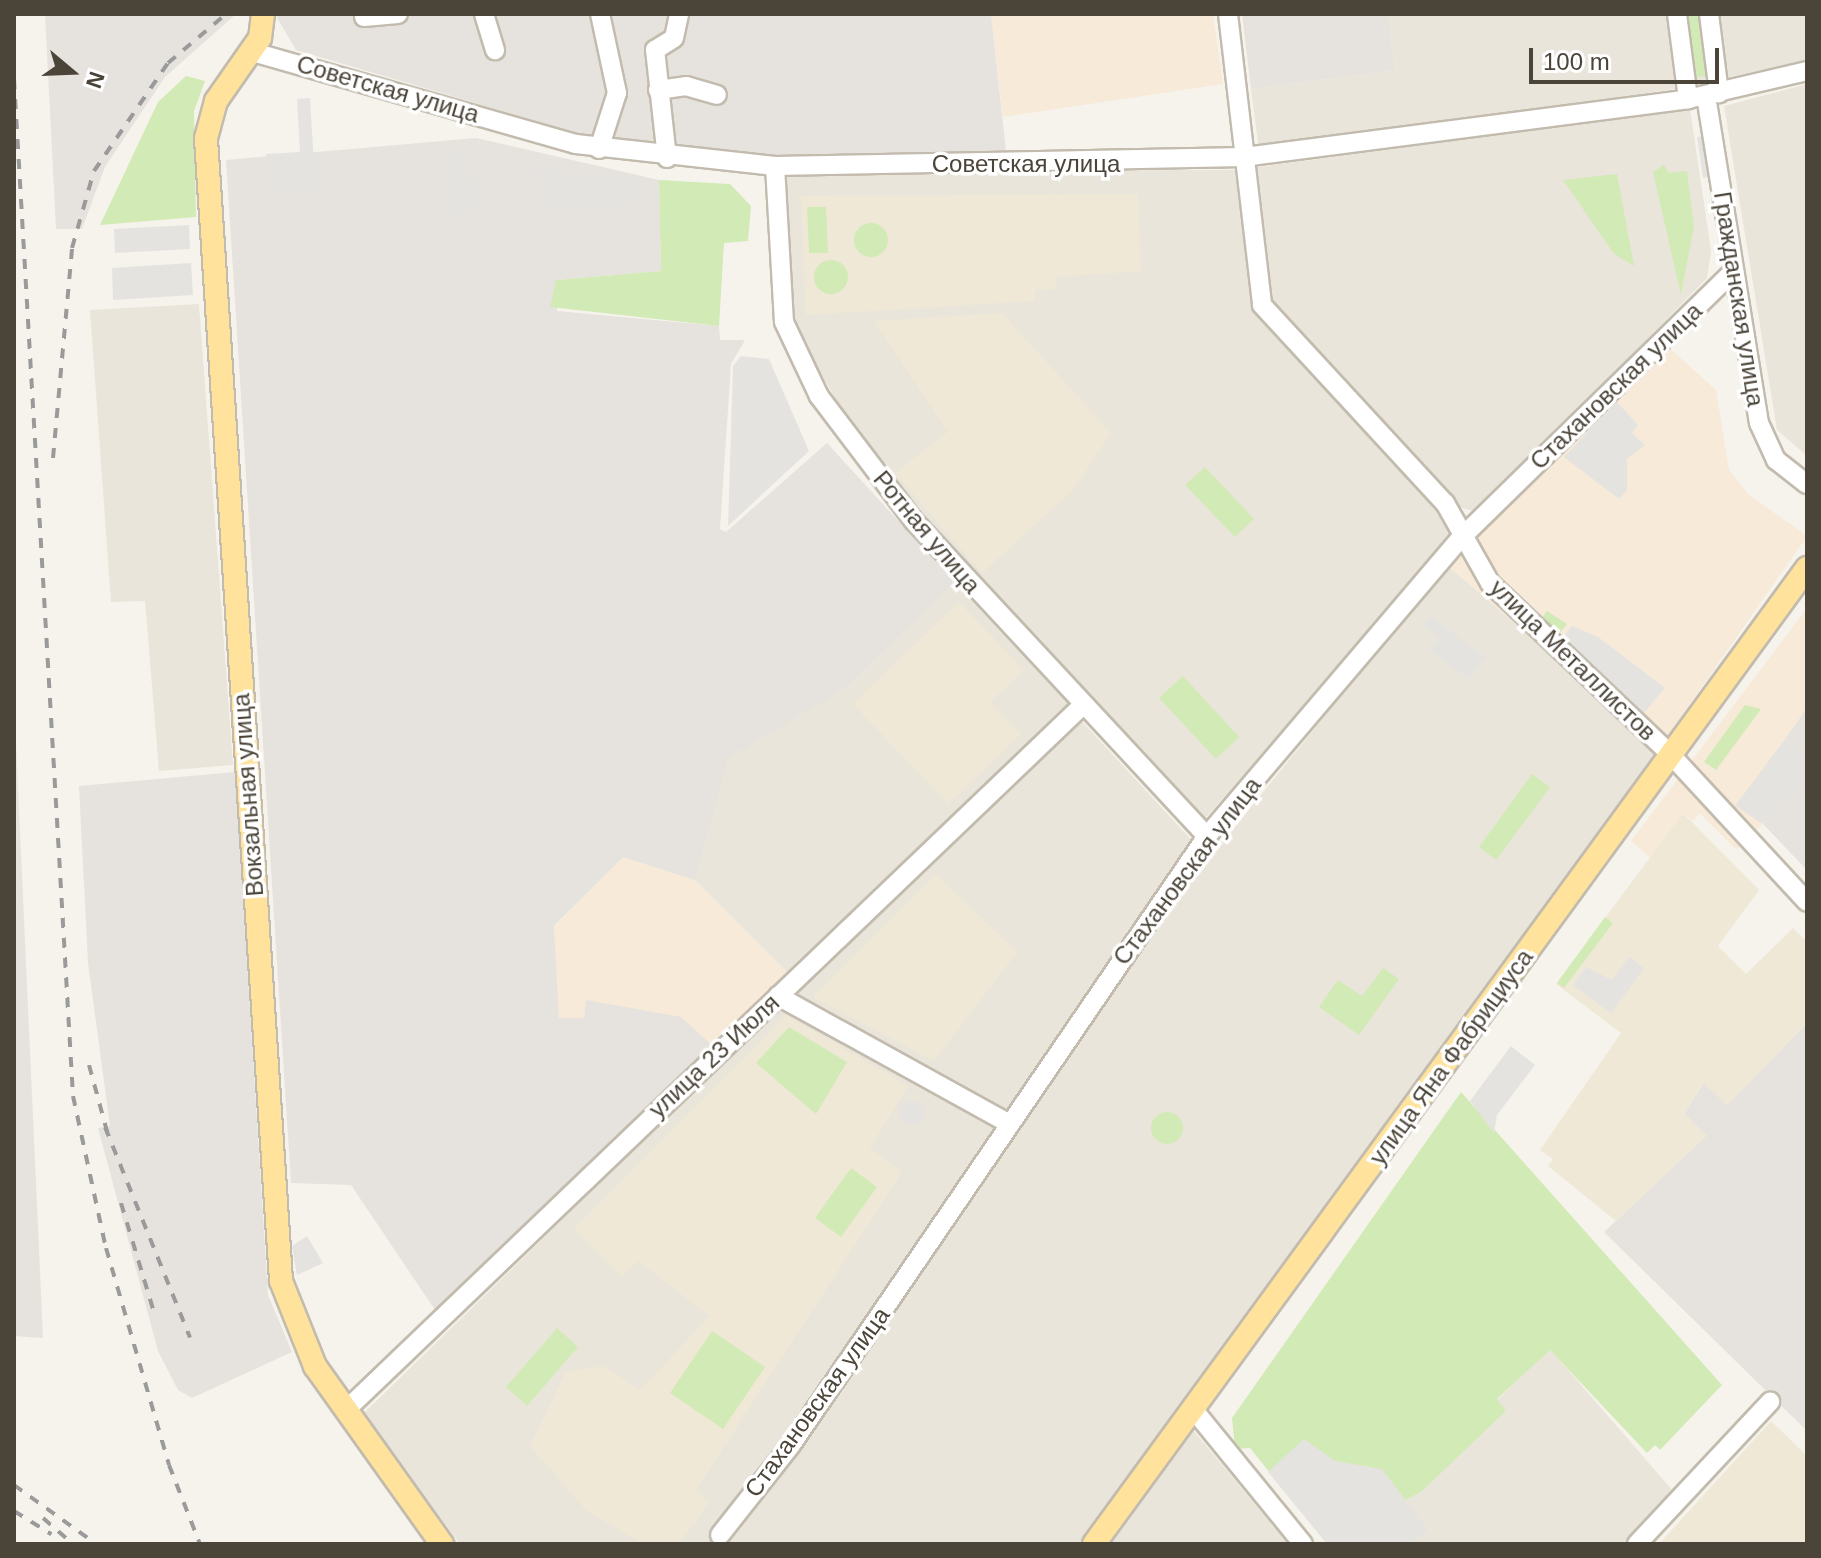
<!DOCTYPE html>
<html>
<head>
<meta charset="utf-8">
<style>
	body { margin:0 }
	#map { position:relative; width:1821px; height:1558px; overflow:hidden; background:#f6f3ec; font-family:Arial,sans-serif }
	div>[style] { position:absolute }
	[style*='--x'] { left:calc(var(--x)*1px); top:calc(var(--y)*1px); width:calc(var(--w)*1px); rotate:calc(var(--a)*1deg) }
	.residential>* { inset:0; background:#eae5da }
	.commercial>* { inset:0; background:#f7ead8 }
	.industrial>* { inset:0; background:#e6e2dd }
	.education>* { inset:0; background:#efe8d6 }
	.green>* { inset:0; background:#d2eab5 }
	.round { border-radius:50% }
	.parking>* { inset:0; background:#e5e3e0 }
	.roads { filter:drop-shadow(2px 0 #c2bbae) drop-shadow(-2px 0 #c2bbae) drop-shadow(0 2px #c2bbae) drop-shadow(0 -2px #c2bbae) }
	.minor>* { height:18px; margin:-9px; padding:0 9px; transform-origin:9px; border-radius:9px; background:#fff }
	.major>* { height:22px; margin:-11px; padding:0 11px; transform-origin:11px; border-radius:11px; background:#ffe39c }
	.rail>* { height:4px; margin-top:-2px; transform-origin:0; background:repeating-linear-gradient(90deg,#9a9a9a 0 10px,transparent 0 20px) }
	span { translate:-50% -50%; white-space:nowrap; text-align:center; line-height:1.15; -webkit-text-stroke:7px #fff; paint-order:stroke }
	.street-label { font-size:24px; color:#4b4439 }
	.frame { position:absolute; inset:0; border:16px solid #4b4439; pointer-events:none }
	.north { position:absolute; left:32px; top:32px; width:80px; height:80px; -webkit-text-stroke:6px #fff; paint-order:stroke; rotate:109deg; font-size:22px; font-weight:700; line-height:32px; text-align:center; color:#4b4439 }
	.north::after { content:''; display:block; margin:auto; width:28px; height:36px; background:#4b4439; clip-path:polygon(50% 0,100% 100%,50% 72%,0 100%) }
	.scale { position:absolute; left:1529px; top:48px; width:190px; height:36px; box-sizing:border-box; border:4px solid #4b4439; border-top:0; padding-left:10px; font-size:24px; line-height:28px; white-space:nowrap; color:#4b4439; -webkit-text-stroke:6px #fff; paint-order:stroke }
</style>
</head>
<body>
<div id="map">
	<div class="residential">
		<div style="clip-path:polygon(1388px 14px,1807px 14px,1807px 60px,1673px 89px,1259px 150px,1251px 89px,1395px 70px)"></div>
		<div style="clip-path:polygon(1807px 84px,1807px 456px,1777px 430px,1724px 106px)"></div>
		<div style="clip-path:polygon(1690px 109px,1711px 251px,1707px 278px,1477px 512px,1455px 506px,1266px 307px,1252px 168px)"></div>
		<div style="clip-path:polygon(1240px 170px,1260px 320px,1420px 485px,1454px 535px,1202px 822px,929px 529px,856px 434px,790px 320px,782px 171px)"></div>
		<div style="clip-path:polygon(199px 304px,233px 765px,159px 771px,145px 601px,111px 602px,90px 310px)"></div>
		<div style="clip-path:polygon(1447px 565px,1660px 747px,1079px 1544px,460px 1544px,363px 1414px,1078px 717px,1209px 859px)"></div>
		<div style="clip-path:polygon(955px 583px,1069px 705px,790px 975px,695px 880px,727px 758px,845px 689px)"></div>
		<div style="clip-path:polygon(1550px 1349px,1686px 1506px,1652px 1544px,1411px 1544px,1425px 1532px,1401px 1499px,1422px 1490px,1506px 1411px,1497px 1400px)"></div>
		<div style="clip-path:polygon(1193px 1430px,1288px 1544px,1111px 1544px)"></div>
	</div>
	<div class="commercial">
		<div style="clip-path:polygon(991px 14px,1213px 14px,1223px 84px,1003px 117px)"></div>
		<div style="clip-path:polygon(1655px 335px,1716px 390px,1729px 470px,1748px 494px,1807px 536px,1660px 747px,1436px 556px)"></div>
		<div style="clip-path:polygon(1807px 608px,1807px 781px,1736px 850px,1700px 813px,1693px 821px,1683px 813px,1653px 860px,1631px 841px)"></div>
		<div style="clip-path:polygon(623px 856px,695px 880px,790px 975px,715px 1048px,586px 1001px,584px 1019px,559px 1018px,554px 927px)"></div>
	</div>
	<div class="industrial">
		<div style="clip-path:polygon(45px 14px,236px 14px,165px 77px,105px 167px,82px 229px,56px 229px)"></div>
		<div style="clip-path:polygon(275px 14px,991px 14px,1006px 151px,725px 156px,594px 138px,296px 50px)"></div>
		<div style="clip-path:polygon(1242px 14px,1388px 14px,1395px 70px,1251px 89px)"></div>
		<div style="clip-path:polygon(476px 138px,659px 180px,661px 271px,556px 280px,557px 311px,719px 326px,720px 340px,745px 340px,731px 364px,720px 529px,726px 532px,827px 443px,955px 583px,845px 689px,728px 758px,695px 880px,623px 857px,554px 926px,559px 1018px,584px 1018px,586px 1000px,681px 1017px,715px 1048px,435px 1310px,351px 1185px,291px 1183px,226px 160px)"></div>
		<div style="clip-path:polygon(14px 699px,40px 1271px,43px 1338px,14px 1336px)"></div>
		<div style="clip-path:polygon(1807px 708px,1807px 759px,1785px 739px)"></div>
		<div style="clip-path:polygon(235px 772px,268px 1295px,292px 1352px,192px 1398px,178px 1390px,158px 1351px,98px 1128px,110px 1126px,88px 963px,79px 786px)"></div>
		<div style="clip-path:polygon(1807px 781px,1807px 870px,1763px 824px)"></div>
		<div style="clip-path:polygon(1807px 1023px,1807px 1431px,1604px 1232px,1706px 1136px,1684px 1114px,1704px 1082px,1727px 1105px)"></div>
	</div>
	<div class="education">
		<div style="clip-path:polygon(1138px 194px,1141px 271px,1057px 277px,1056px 289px,1035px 290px,1035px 301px,806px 315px,801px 196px)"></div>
		<div style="clip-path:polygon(1002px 313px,1111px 433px,1074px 489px,982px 573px,895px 473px,948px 432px,874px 321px)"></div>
		<div style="clip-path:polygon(959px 602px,1024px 670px,990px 702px,1021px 734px,948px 804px,853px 704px)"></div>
		<div style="clip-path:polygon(1683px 813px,1759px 890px,1718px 946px,1746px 974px,1793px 928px,1807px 942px,1807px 1023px,1727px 1105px,1703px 1083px,1684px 1114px,1706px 1136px,1616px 1221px,1548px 1166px,1553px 1159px,1540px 1150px,1621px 1033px,1556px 984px)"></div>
		<div style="clip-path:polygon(936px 874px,1017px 952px,934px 1061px,813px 997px)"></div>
		<div style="clip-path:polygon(786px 1015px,908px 1086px,870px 1148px,902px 1172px,696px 1490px,709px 1502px,696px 1521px,678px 1544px,644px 1544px,587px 1511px,530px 1446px,566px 1372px,603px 1366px,640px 1390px,710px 1316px,638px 1261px,622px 1277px,574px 1229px)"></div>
		<div style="clip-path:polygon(1771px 1421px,1807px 1456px,1807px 1544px,1659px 1544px)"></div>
	</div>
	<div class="green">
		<div style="clip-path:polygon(1682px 14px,1704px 14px,1712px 75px,1690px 78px)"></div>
		<div style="clip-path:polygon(186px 76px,205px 81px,194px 111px,196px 217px,100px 225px,158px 102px)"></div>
		<div style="clip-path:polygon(1664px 165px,1669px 173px,1687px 171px,1694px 226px,1681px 295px,1653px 172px)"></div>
		<div style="clip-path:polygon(1617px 174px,1634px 266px,1614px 254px,1563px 180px)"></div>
		<div style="clip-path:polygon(659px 180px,730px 184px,751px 206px,748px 241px,724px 243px,719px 326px,550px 307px,556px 280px,661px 271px)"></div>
		<div style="clip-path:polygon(807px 207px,826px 207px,828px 253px,809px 253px)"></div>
		<div class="round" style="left:854px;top:223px;width:34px;height:34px"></div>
		<div class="round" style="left:814px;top:260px;width:34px;height:34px"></div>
		<div style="clip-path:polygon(1205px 467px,1254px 519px,1235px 537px,1185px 485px)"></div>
		<div style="clip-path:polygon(1547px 611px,1567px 624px,1558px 635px,1541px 620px)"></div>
		<div style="clip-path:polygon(1183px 676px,1239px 737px,1216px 759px,1159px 698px)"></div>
		<div style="clip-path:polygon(1745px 705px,1761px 709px,1716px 770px,1704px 762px)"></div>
		<div style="clip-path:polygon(1532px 774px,1550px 787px,1496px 860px,1479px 847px)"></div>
		<div style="clip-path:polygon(1605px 917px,1613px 923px,1564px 988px,1557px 983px)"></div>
		<div style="clip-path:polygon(1383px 968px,1399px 979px,1359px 1035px,1319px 1007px,1338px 980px,1362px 996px)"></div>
		<div style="clip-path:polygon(789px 1027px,847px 1062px,816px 1114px,756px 1063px)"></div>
		<div style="clip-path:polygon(1461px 1092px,1722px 1385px,1660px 1450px,1655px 1445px,1647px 1453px,1550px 1350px,1497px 1399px,1506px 1411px,1422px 1491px,1327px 1544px,1250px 1448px,1235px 1449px,1232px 1418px)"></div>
		<div class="round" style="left:1151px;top:1112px;width:32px;height:32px"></div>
		<div style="clip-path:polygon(851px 1168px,877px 1187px,841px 1237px,815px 1218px)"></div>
		<div style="clip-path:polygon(557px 1328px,578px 1347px,527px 1406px,506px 1387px)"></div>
		<div style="clip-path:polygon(712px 1331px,765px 1367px,723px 1429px,670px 1393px)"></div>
	</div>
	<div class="parking">
		<div style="clip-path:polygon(310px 98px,316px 196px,270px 196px,266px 154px,300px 152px,297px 99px)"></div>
		<div style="clip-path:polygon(1708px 136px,1714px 176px,1703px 178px,1697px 137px)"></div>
		<div style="clip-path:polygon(469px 150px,477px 212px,447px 215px,444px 151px)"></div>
		<div style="clip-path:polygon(535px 166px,597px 177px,641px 178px,629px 204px,540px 212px)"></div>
		<div style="clip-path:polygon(189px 225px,190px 249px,115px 253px,114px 229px)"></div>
		<div style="clip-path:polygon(191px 263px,193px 295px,113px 300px,112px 268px)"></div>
		<div style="clip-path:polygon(741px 356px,769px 359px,809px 451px,728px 526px,733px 366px)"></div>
		<div style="clip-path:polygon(1616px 401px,1638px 425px,1632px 433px,1645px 445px,1627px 459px,1627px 490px,1619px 499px,1564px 457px)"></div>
		<div style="clip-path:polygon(1430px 616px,1485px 657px,1468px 679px,1430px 650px,1439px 638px,1423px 625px)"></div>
		<div style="clip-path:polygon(1572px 626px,1598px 637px,1665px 688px,1643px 714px,1561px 639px)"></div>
		<div style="clip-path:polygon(1785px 739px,1807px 759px,1807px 781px,1763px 824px,1735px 806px)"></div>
		<div style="clip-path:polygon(1629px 957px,1644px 968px,1611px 1013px,1573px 985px,1586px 967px,1612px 980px)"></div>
		<div style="clip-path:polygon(1511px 1046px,1535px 1065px,1497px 1115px,1494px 1133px,1470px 1101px)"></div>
		<div class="round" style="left:900px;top:1101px;width:24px;height:24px"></div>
		<div style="clip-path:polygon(307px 1236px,323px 1263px,297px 1275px,292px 1246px)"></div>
		<div style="clip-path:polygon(1304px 1439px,1335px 1461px,1382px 1469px,1428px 1530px,1411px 1544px,1327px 1544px,1268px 1472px)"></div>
	</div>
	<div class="roads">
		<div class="minor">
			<div style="--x:484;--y:14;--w:38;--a:73"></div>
			<div style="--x:1228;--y:14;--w:293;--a:83.3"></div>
			<div style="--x:1262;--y:305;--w:270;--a:47.3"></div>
			<div style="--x:1445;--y:503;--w:92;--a:60.6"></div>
			<div style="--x:1490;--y:583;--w:250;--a:43.5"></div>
			<div style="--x:1671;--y:755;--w:200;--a:47.2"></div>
			<div style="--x:1677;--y:14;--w:86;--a:82.6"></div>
			<div style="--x:1709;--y:14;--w:80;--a:82.8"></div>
			<div style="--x:364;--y:17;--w:34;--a:-5"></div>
			<div style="--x:253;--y:52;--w:336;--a:15.9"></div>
			<div style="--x:576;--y:144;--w:200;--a:6.3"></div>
			<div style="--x:775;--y:166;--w:469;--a:-1.1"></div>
			<div style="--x:1244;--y:157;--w:448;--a:-7.4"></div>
			<div style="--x:1688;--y:99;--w:122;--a:-13.2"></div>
			<div style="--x:658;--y:90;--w:28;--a:-8"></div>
			<div style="--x:686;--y:86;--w:32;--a:16"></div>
			<div style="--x:1706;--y:96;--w:331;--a:80.8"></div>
			<div style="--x:1759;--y:423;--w:41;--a:65.3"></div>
			<div style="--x:1776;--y:460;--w:39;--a:38"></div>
			<div style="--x:599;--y:149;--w:59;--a:-72.2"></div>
			<div style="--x:617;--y:93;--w:81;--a:-102.1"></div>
			<div style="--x:667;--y:158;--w:109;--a:-96.3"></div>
			<div style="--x:655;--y:50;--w:22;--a:-32"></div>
			<div style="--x:674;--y:38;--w:25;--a:-78"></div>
			<div style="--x:775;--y:166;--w:156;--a:86.7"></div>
			<div style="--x:784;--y:322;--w:82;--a:64.7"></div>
			<div style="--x:819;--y:396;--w:157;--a:52.8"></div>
			<div style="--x:914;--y:521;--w:430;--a:47.1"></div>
			<div style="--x:778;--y:996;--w:265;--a:28.9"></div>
			<div style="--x:347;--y:1409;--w:1018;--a:-43.73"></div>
			<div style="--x:1193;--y:1409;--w:174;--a:50.8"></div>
			<div style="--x:720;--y:1535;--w:115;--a:-51.7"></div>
			<div style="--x:791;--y:1445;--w:738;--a:-55.66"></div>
			<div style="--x:1207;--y:836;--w:392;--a:-49.6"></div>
			<div style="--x:1461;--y:538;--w:382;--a:-44.4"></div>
			<div style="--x:1637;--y:1544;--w:195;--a:-46.9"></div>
		</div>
		<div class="major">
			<div style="--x:263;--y:14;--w:24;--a:97"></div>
			<div style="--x:260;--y:38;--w:77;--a:124.9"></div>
			<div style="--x:216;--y:101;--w:39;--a:105"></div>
			<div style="--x:206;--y:139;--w:1144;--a:86.24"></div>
			<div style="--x:281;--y:1281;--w:92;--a:68.2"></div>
			<div style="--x:315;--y:1366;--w:219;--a:54.5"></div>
			<div style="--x:1094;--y:1544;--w:1209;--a:-53.85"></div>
		</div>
	</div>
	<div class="rail">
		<div style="--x:14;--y:79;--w:1019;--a:86.68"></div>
		<div style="--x:73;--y:1096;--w:156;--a:77.8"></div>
		<div style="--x:106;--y:1248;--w:226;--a:73.8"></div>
		<div style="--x:169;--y:1465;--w:85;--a:68.6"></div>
		<div style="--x:53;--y:458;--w:211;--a:-84.8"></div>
		<div style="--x:72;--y:248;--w:80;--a:-74.1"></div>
		<div style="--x:94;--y:171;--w:131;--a:-55.6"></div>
		<div style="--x:168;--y:63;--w:76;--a:-40.2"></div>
		<div style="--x:89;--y:1065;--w:73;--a:74.8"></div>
		<div style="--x:105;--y:1127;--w:227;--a:68"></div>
		<div style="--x:121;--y:1203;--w:114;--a:73.2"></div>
		<div style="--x:14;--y:1485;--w:101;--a:35.7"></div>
		<div style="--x:14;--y:1511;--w:44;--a:31.9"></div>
		<div style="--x:43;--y:1518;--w:40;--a:41"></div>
	</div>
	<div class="street-label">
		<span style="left:388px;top:89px;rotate:16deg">Советская улица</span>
		<span style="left:1026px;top:164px">Советская улица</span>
		<span style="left:1739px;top:299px;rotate:81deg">Гражданская улица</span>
		<span style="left:1616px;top:386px;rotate:-44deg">Стахановская улица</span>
		<span style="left:927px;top:532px;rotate:50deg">Ротная улица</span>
		<span style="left:1573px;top:660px;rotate:44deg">улица Металлистов</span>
		<span style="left:248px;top:795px;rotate:-94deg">Вокзальная улица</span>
		<span style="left:1187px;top:871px;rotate:-53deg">Стахановская улица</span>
		<span style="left:714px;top:1056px;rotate:-43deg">улица 23 Июля</span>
		<span style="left:1451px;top:1057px;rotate:-54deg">улица Яна Фабрициуса</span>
		<span style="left:817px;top:1402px;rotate:-54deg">Стахановская улица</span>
	</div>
	<div class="frame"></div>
	<div class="north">N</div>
	<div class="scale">100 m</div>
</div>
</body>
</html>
